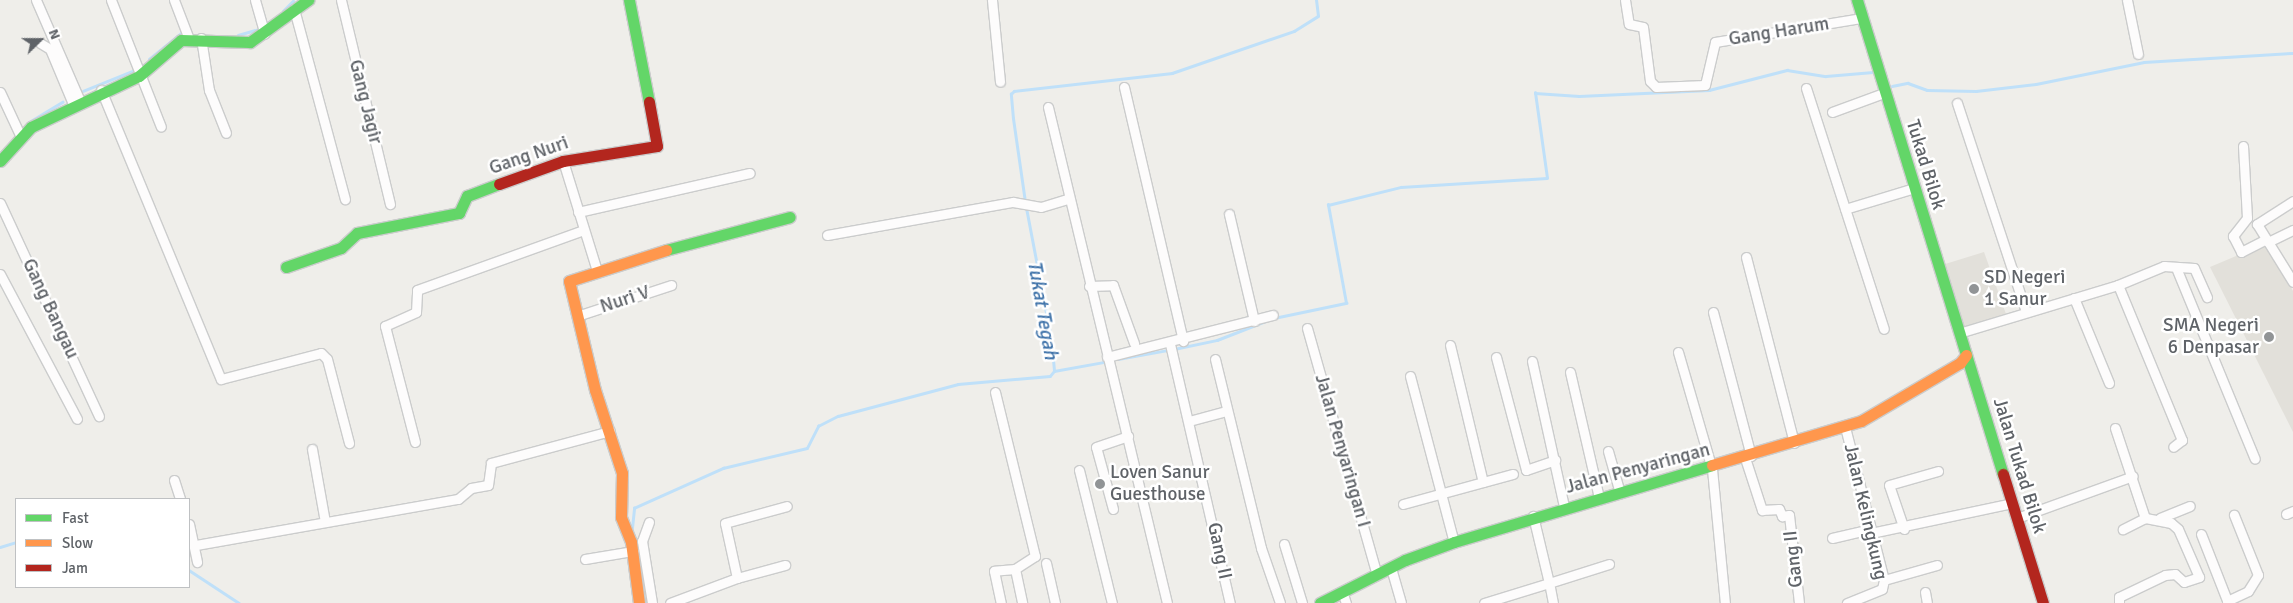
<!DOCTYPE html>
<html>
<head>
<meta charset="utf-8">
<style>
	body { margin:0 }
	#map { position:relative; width:2293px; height:603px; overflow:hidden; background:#efeeea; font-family:Signika,sans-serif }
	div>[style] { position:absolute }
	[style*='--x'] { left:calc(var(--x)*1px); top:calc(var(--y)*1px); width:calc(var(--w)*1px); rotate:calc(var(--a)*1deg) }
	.education>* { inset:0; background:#e2e0da }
	.stream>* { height:2.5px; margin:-1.25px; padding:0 1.25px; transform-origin:1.25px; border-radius:1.25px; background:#bfe0f9 }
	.roads { filter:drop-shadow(1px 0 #cbcccc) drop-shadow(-1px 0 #cbcccc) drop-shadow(0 1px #cbcccc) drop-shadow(0 -1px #cbcccc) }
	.street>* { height:9px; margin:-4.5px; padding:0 4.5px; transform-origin:4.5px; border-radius:4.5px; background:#fdfcfc }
	.fast>* { height:11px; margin:-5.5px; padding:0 5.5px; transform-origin:5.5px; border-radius:5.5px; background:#63d668 }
	.slow>* { height:11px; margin:-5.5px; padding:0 5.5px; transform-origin:5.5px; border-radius:5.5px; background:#ff974d }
	.jam>* { height:11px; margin:-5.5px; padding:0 5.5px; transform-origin:5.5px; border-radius:5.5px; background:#b3261e }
	.dots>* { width:14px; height:14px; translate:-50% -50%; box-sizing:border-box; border:2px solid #fff; border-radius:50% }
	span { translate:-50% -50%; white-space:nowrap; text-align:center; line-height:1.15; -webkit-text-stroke:5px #fff; paint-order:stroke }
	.street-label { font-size:19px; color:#5f6368 }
	.poi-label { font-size:19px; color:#5f6368 }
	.left { translate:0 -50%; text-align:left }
	.right { translate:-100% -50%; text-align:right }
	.water-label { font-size:20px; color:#4174aa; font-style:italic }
	.legend { position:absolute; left:15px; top:498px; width:175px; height:90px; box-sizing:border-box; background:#fff; border:1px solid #bfc1c3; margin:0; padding:6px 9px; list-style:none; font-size:15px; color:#5f6368 }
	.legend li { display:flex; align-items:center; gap:10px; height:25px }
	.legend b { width:25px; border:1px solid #bfc1c3 }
	.north { position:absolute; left:15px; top:15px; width:50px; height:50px; -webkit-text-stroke:4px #fff; paint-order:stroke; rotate:68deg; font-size:14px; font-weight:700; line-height:20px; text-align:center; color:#5f6368 }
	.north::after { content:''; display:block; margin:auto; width:18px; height:22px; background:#5f6368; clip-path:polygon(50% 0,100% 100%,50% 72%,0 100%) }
</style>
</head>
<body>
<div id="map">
	<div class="education">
		<div style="clip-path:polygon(2267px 243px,2293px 291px,2293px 432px,2210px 267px)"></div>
		<div style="clip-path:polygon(1984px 252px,2006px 314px,1965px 329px,1942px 265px)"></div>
	</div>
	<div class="stream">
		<div style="--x:283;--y:11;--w:14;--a:-45"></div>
		<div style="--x:238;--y:35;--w:19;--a:-16"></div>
		<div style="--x:149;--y:59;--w:40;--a:-39"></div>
		<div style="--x:1892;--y:86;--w:16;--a:-11"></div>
		<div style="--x:1908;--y:83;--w:20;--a:20"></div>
		<div style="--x:1927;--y:90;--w:49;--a:1.2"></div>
		<div style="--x:1976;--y:91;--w:60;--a:-6.7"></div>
		<div style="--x:2036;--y:84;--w:110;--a:-11.5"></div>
		<div style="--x:2144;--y:62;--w:149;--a:-3.5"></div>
		<div style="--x:83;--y:91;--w:53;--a:-22.2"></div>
		<div style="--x:29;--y:122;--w:39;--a:-31"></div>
		<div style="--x:1025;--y:202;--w:84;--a:-98.2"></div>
		<div style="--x:1013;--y:119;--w:25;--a:-95"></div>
		<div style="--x:1011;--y:94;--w:4;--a:-45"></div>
		<div style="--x:1014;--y:91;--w:159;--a:-6.5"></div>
		<div style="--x:1172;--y:73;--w:129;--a:-19"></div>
		<div style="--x:1294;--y:31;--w:28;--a:-32"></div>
		<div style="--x:1318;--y:16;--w:16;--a:-97"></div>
		<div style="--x:1274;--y:318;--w:74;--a:-11.8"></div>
		<div style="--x:1346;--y:303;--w:100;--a:-100.4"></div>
		<div style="--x:1328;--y:205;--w:75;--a:-13.9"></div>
		<div style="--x:1401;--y:187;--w:146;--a:-3.5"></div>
		<div style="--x:1547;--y:178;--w:86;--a:-98"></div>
		<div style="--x:1535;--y:93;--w:44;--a:3.9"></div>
		<div style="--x:1579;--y:96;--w:130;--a:-2.6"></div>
		<div style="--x:1709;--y:90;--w:81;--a:-14.4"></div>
		<div style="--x:1787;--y:70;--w:39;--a:9"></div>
		<div style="--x:1826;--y:76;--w:47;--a:-4.9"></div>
		<div style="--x:1174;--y:349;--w:44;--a:-11.8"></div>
		<div style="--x:1217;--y:340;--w:53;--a:-21.2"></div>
		<div style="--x:1118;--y:359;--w:51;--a:-10.2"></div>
		<div style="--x:1054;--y:371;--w:51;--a:-10.2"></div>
		<div style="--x:632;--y:528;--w:20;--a:-84"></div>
		<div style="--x:634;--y:508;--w:98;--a:-24.2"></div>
		<div style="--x:723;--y:468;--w:86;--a:-13.4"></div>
		<div style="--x:807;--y:448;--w:25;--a:-63"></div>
		<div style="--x:818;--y:426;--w:22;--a:-27"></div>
		<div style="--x:838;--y:416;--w:124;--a:-14.9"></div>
		<div style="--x:958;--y:384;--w:92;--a:-5"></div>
		<div style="--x:1050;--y:376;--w:6;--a:-51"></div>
		<div style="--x:1054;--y:371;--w:32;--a:-95"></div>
		<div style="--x:1051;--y:339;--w:133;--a:-100.8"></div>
		<div style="--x:0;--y:547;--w:17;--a:-17"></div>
		<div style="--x:189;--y:570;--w:60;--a:33.4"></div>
		<div style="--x:644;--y:597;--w:6;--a:72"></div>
	</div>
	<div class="roads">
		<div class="street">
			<div style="--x:36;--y:0;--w:110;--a:66.5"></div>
			<div style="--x:111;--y:0;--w:136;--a:68.5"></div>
			<div style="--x:174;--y:0;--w:40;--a:69"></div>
			<div style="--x:255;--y:0;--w:35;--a:74"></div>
			<div style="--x:341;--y:0;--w:210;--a:76.5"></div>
			<div style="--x:992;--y:0;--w:82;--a:84.4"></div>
			<div style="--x:1625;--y:0;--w:24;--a:81"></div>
			<div style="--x:1629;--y:24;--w:14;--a:12"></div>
			<div style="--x:1643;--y:27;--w:54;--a:82.6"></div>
			<div style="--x:1650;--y:81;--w:8;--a:45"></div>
			<div style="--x:1656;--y:87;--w:49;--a:-2.3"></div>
			<div style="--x:1705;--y:85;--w:44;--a:-76.9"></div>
			<div style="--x:1715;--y:42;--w:149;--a:-9.3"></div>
			<div style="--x:2127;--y:0;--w:55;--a:78.5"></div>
			<div style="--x:294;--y:9;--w:197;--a:75"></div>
			<div style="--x:201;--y:38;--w:53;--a:81.3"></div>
			<div style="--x:209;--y:90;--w:46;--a:68.4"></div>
			<div style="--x:40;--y:43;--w:12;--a:31"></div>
			<div style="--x:50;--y:49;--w:60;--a:67.3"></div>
			<div style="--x:1124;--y:87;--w:261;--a:76.9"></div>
			<div style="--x:1806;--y:88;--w:253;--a:72.1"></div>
			<div style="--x:101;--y:90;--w:313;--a:67.5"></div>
			<div style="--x:221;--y:379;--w:103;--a:-14.6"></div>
			<div style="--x:321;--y:353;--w:8;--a:45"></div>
			<div style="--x:327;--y:359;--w:87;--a:75.3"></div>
			<div style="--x:0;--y:92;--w:50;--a:65"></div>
			<div style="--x:1957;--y:103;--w:220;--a:71.7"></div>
			<div style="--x:1048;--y:107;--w:510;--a:76.51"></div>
			<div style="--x:1832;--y:112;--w:55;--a:-20.1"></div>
			<div style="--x:2243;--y:146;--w:72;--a:86.8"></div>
			<div style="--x:2247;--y:218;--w:23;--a:128"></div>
			<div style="--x:2233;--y:236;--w:18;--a:63"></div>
			<div style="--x:2241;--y:252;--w:28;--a:-27"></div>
			<div style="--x:563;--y:161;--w:115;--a:72.8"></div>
			<div style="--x:2293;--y:201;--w:43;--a:147.4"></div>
			<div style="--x:2257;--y:224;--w:68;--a:58.2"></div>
			<div style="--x:0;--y:203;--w:235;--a:65.1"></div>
			<div style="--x:1845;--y:209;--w:72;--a:-16.9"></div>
			<div style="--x:578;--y:212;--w:176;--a:-12.8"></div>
			<div style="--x:1229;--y:214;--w:110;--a:76.8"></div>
			<div style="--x:827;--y:235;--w:189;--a:-10.1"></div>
			<div style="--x:1013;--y:202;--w:28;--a:10"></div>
			<div style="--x:1041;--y:207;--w:27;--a:-17"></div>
			<div style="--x:2268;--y:242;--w:28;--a:-26"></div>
			<div style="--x:1746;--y:257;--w:192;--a:75.5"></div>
			<div style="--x:2177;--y:270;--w:204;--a:67.6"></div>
			<div style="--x:0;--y:274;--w:164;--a:62"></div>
			<div style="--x:2118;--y:285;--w:168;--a:67.6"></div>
			<div style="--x:2182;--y:440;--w:11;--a:142"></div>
			<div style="--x:1089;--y:286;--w:24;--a:-2"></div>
			<div style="--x:1113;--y:285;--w:62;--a:70.1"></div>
			<div style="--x:2074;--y:298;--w:92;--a:67.6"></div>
			<div style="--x:1713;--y:312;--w:149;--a:75.2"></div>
			<div style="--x:580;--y:315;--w:96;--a:-18.2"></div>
			<div style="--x:1307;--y:328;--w:257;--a:74.2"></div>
			<div style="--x:1959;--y:333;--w:166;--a:-16.8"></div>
			<div style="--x:2118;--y:285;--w:50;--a:-22.4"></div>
			<div style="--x:2164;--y:266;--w:30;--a:4"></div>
			<div style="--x:2194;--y:268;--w:32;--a:66"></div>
			<div style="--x:1170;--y:344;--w:266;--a:77"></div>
			<div style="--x:1450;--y:345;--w:141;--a:76.5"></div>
			<div style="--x:1678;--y:352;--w:122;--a:73.8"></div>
			<div style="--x:1712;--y:469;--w:135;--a:84.5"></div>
			<div style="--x:1107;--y:357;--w:171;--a:-14.2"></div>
			<div style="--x:1496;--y:357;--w:117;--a:75.1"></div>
			<div style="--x:1526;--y:470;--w:31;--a:-19"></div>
			<div style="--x:1215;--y:359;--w:195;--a:76.3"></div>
			<div style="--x:1261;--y:548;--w:58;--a:70.9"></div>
			<div style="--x:1532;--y:361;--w:149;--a:77.6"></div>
			<div style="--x:1570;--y:372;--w:129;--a:77"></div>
			<div style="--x:1410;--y:376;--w:172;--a:75.2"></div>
			<div style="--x:995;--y:392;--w:169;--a:76.3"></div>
			<div style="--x:1035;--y:556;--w:24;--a:147"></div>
			<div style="--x:1015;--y:569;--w:21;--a:175"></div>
			<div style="--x:994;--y:571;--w:33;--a:78"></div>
			<div style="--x:1189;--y:421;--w:38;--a:-15"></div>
			<div style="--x:1845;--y:427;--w:158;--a:75.7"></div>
			<div style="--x:1884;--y:580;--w:9;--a:103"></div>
			<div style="--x:1882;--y:589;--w:38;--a:158"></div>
			<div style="--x:2115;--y:428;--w:95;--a:71.6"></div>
			<div style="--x:415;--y:442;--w:120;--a:-104.5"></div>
			<div style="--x:385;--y:326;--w:34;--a:-24"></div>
			<div style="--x:416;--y:312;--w:22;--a:-87"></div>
			<div style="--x:417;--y:290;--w:177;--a:-19.8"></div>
			<div style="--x:312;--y:449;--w:74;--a:79.9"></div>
			<div style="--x:1608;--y:451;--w:44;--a:74.1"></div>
			<div style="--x:1745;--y:458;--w:55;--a:71.9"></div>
			<div style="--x:1762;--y:510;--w:17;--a:-3"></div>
			<div style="--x:1779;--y:509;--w:8;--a:67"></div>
			<div style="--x:1782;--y:516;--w:7;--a:-8"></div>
			<div style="--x:1789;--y:515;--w:89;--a:83.5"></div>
			<div style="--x:1079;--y:470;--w:137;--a:76.1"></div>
			<div style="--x:174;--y:480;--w:20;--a:72"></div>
			<div style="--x:1403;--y:504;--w:114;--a:-15.3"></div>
			<div style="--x:1113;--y:509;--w:64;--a:-105.3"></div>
			<div style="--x:1096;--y:447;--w:34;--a:-19"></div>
			<div style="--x:2286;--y:514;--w:8;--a:-23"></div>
			<div style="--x:2017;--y:518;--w:123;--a:-19.9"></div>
			<div style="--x:2160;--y:518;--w:32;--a:-22"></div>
			<div style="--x:649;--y:522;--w:20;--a:110"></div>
			<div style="--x:642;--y:541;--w:63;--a:80.8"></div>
			<div style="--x:189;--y:524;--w:39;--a:78"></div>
			<div style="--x:1904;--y:529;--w:46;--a:-108.8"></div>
			<div style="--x:1889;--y:485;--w:51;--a:-15.9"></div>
			<div style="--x:1871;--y:533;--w:144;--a:-12"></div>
			<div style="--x:2201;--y:534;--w:74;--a:68.6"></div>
			<div style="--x:1832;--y:538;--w:39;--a:-13"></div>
			<div style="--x:1284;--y:544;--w:62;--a:73"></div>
			<div style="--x:196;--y:545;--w:266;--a:-10"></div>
			<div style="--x:458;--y:499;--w:17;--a:-40"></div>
			<div style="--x:471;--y:488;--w:17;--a:-10"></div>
			<div style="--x:488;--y:485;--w:22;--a:-82"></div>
			<div style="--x:491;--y:463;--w:123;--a:-15.1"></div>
			<div style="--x:585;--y:559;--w:49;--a:-9.5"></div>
			<div style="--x:1046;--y:563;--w:41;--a:77.3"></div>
			<div style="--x:1391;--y:568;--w:36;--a:74"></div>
			<div style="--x:1015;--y:569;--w:35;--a:78"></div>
			<div style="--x:737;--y:578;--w:50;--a:-15.2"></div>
			<div style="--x:1884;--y:580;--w:55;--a:-15.8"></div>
			<div style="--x:1342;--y:591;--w:13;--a:72"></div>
			<div style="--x:1925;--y:592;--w:11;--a:80"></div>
			<div style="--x:2227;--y:601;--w:23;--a:-25"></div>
			<div style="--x:2248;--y:591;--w:19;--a:-58"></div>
			<div style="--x:2258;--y:575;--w:65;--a:-111.8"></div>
			<div style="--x:670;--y:603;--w:72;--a:-20.5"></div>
			<div style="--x:737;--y:578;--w:56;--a:-102.3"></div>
			<div style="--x:725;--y:523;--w:64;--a:-15.3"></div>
			<div style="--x:1484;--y:603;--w:68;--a:-17.1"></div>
			<div style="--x:1549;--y:583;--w:69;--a:-103.4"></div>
			<div style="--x:1553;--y:603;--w:20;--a:-101"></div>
			<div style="--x:1549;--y:583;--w:63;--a:-17.6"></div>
			<div style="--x:2119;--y:603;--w:6;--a:-90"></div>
			<div style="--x:2119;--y:597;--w:51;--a:-25.6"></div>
			<div style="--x:2165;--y:575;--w:10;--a:-6"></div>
			<div style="--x:2175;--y:574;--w:12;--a:42"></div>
			<div style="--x:2184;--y:582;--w:16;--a:-18"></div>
			<div style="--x:2199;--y:577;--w:52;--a:-113.6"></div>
			<div style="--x:2178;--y:529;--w:9;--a:-139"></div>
			<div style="--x:2171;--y:523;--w:26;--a:-169"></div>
			<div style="--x:2145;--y:518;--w:25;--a:153"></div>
		</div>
		<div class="fast">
			<div style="--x:629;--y:0;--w:104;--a:78.9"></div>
			<div style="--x:1857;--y:0;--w:496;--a:72.9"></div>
			<div style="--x:0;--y:161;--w:46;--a:-47.6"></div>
			<div style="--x:31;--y:127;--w:119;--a:-25.3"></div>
			<div style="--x:139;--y:76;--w:55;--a:-40.6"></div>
			<div style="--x:181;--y:40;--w:69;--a:1.7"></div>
			<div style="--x:250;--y:42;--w:72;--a:-35.9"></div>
			<div style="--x:666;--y:250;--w:128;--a:-14.9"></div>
			<div style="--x:286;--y:267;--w:58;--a:-19.1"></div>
			<div style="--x:341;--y:248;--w:22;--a:-43"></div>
			<div style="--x:357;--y:233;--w:104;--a:-11.1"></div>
			<div style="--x:459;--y:213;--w:19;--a:-65"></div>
			<div style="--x:467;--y:196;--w:34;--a:-21"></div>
			<div style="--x:1320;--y:603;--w:95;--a:-26.8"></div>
			<div style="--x:1405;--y:560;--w:52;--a:-20.2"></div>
			<div style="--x:1454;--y:542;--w:269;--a:-16.6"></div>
		</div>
		<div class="slow">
			<div style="--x:1712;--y:465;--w:155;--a:-16.5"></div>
			<div style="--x:1861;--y:421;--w:115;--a:-30.4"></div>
			<div style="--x:1960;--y:363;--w:10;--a:-53"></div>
			<div style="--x:639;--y:603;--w:62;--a:-97.5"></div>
			<div style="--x:631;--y:542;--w:27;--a:-112"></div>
			<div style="--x:621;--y:517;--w:44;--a:-88.7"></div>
			<div style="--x:622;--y:473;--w:87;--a:-108"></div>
			<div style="--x:595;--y:390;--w:112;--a:-103.4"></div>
			<div style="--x:569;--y:281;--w:102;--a:-17.7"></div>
		</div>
		<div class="jam">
			<div style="--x:499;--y:184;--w:68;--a:-19.8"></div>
			<div style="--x:563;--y:161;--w:95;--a:-9.1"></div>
			<div style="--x:657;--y:146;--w:45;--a:-100.3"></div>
			<div style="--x:2003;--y:474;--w:135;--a:72.8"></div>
		</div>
	</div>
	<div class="dots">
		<div style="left:1974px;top:289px;background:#919496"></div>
		<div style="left:2269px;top:337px;background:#919496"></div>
		<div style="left:1100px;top:484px;background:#919496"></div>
	</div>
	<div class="street-label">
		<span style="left:1779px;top:32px;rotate:-9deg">Gang Harum</span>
		<span style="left:365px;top:102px;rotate:76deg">Gang Jagir</span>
		<span style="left:529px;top:156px;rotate:-19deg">Gang Nuri</span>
		<span style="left:1925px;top:165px;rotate:73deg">Tukad Bilok</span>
		<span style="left:625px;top:300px;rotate:-18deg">Nuri V</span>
		<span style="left:50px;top:309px;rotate:65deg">Gang Bangau</span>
		<span style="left:1342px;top:451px;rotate:74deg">Jalan Penyaringan I</span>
		<span style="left:2019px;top:466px;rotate:73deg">Jalan Tukad Bilok</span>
		<span style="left:1638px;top:469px;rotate:-15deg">Jalan Penyaringan</span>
		<span style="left:1865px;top:512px;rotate:77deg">Jalan Kelingkung</span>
		<span style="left:1219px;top:551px;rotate:78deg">Gang II</span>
		<span style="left:1794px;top:559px;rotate:-96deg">Gang II</span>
	</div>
	<div class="poi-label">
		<span class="left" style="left:1984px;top:289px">SD Negeri<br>1 Sanur</span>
		<span class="right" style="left:2259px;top:337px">SMA Negeri<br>6 Denpasar</span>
		<span class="left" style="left:1110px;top:484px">Loven Sanur<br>Guesthouse</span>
	</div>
	<div class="water-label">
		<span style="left:1043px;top:310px;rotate:80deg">Tukat Tegah</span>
	</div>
	<ul class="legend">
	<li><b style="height:6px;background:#63d668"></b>Fast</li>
	<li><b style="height:6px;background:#ff974d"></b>Slow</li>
	<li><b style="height:6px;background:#b3261e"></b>Jam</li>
	</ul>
	<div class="north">N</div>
</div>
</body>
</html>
